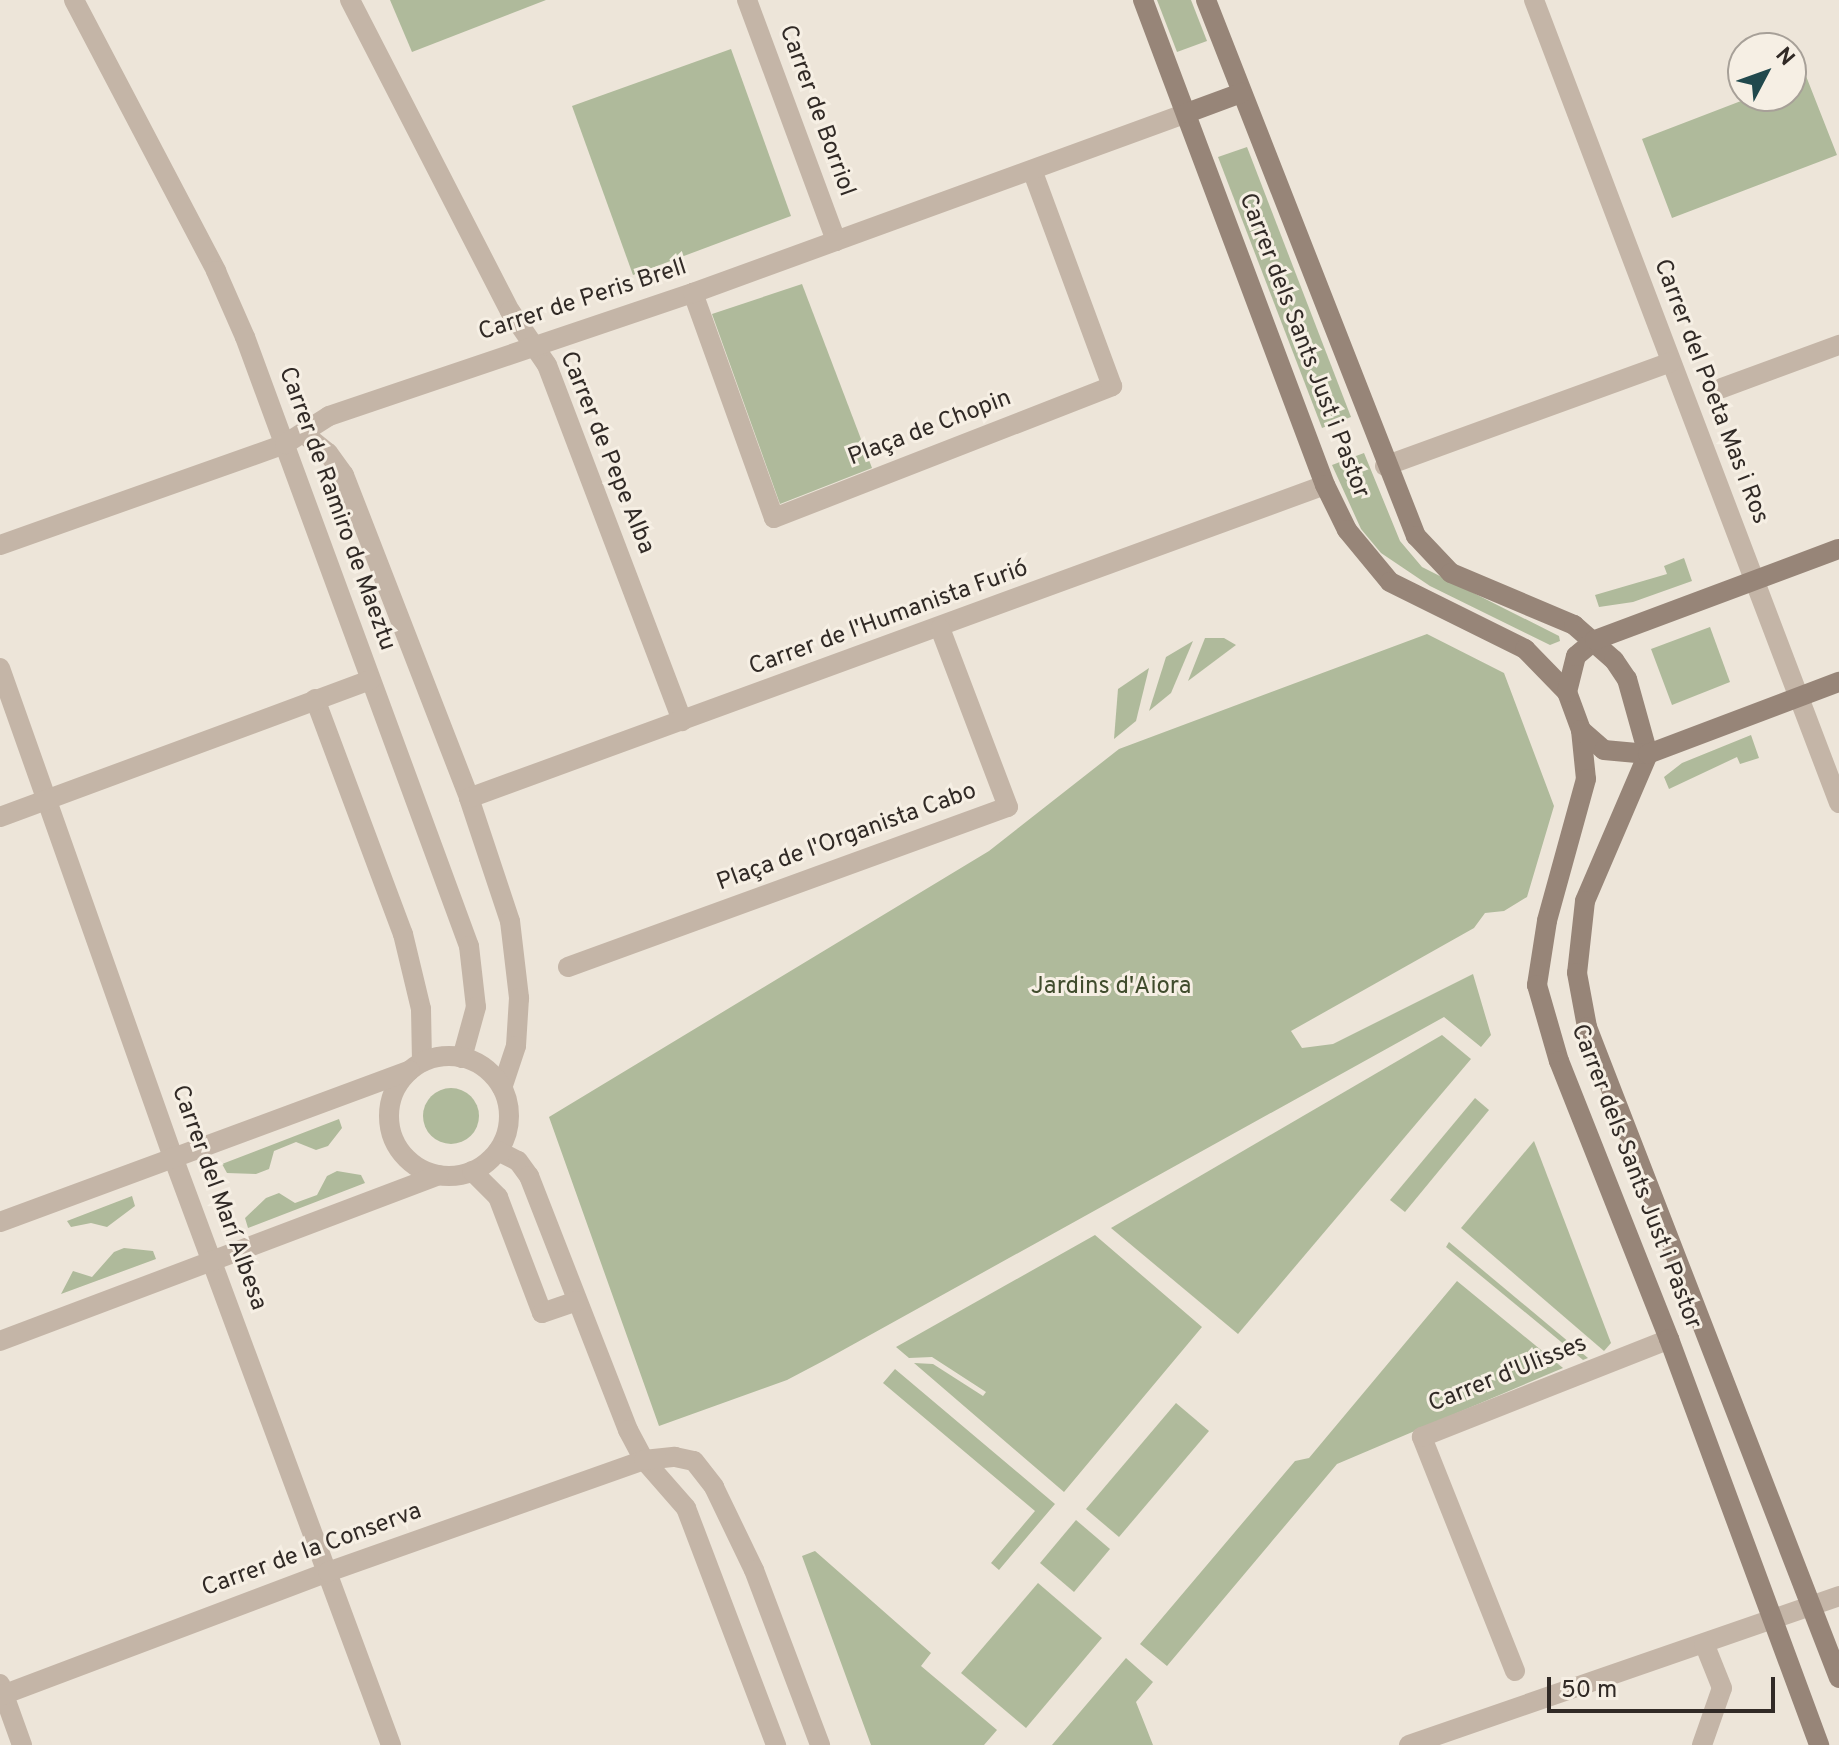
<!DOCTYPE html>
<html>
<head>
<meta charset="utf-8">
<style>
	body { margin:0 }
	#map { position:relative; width:1839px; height:1745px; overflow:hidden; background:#ede5d9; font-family:Overpass,sans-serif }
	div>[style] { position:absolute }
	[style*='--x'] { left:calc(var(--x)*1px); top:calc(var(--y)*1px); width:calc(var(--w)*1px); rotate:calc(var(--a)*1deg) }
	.green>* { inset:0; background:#afba9b }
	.round { border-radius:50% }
	.street>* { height:20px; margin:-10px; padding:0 10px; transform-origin:10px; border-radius:10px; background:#c4b5a7 }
	.street>.ring { margin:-10px; padding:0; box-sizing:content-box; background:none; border:20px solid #c4b5a7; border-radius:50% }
	.secondary>* { height:20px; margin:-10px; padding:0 10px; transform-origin:10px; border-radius:10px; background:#978578 }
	span { translate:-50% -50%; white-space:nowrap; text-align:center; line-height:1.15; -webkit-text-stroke:6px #f6efe4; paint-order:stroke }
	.street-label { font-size:24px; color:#312a26 }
	.park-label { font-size:24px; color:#404c2d }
	.north { position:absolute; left:1727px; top:32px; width:80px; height:80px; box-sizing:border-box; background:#f6efe4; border:2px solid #a7a098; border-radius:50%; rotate:49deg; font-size:22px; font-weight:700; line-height:32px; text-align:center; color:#312a26 }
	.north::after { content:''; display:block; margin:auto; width:28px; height:36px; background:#21494d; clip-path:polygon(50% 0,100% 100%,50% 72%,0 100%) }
	.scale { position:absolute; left:1547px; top:1677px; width:228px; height:36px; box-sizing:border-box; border:4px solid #312a26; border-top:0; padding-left:10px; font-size:24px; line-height:28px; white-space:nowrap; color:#312a26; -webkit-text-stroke:6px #f6efe4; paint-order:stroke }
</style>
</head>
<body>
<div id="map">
	<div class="green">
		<div style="clip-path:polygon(390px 0,546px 0,412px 52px)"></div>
		<div style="clip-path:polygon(1157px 0,1191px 0,1207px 41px,1177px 52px)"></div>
		<div style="clip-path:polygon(731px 49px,791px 216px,633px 275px,572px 106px)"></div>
		<div style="clip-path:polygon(1806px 76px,1837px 155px,1672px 218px,1642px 139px,1754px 96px,1791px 96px,1791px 82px)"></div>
		<div style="clip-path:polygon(1247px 147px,1351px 417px,1322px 428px,1218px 157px)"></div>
		<div style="clip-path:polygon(802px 284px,872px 468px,780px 504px,712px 314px)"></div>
		<div style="clip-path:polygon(1364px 453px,1400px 541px,1422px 567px,1559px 636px,1560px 641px,1550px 645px,1430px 586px,1381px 553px,1361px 529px,1332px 465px)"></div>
		<div style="clip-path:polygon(1684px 558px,1692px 581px,1633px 602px,1599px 607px,1595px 595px,1667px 574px,1664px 566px)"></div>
		<div style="clip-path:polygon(1710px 627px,1730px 682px,1672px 705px,1651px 649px)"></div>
		<div style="clip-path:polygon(1427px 634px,1504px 673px,1554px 806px,1527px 897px,1504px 911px,1485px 913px,1474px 928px,1291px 1031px,1302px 1048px,1333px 1044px,1473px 974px,1491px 1035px,1481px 1047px,1444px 1017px,825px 1360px,787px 1380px,659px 1426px,549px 1117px,989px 851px,1119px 749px)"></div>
		<div style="clip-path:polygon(1205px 638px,1224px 638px,1236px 645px,1188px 681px)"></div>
		<div style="clip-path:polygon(1193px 641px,1171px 693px,1149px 711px,1166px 657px)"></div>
		<div style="clip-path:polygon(1149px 668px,1136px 721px,1114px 739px,1118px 689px)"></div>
		<div style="clip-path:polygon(1751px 735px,1759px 758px,1740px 764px,1737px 757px,1669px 789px,1664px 777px,1682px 763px)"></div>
		<div style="clip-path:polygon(1442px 1035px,1471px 1059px,1238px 1334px,1111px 1228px)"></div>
		<div class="round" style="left:423px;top:1088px;width:56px;height:56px"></div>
		<div style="clip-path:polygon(1475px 1098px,1489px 1110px,1405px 1212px,1390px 1200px)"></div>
		<div style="clip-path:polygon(339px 1119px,342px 1128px,328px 1146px,316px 1150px,296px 1142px,274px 1151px,269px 1169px,256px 1174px,227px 1173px,222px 1164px)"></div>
		<div style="clip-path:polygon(1534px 1141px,1611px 1343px,1604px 1351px,1461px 1228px)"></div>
		<div style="clip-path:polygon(337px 1171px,361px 1175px,365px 1183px,248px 1228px,245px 1218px,266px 1198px,279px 1193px,295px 1203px,317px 1195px,327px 1176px)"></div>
		<div style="clip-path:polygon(132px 1196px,135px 1206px,107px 1227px,91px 1223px,71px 1227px,67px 1221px)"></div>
		<div style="clip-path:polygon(1095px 1235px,1202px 1327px,1064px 1492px,914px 1363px,933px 1364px,983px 1396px,986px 1392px,932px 1357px,909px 1358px,896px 1347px)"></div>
		<div style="clip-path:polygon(1449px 1242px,1588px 1358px,1583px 1360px,1446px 1247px)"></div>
		<div style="clip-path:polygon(124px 1248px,153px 1251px,156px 1259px,61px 1294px,73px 1271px,92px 1277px,114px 1252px)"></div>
		<div style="clip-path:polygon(1457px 1281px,1563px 1368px,1337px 1464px,1167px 1666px,1140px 1644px,1295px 1461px,1309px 1458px)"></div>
		<div style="clip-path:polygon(895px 1369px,1055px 1504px,999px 1570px,991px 1563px,1035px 1511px,883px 1383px)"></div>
		<div style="clip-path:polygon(1176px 1403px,1209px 1431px,1119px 1537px,1086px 1509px)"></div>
		<div style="clip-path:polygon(1076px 1520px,1110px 1549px,1074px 1592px,1040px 1563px)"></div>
		<div style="clip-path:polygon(815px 1551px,931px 1653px,921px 1666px,997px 1730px,984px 1745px,871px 1745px,802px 1556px)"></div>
		<div style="clip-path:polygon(1038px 1583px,1102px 1638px,1026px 1728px,961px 1673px)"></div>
		<div style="clip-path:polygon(1126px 1658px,1153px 1682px,1136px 1702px,1153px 1745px,1052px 1745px)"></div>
	</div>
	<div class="street">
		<div style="--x:74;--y:0;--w:306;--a:62.3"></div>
		<div style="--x:216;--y:271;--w:72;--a:66.3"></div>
		<div style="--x:245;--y:337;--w:649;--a:69.81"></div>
		<div style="--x:469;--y:946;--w:61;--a:83.5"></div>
		<div style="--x:476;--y:1007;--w:53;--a:105.4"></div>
		<div style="--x:350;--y:0;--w:350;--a:62.8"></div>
		<div style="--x:510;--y:311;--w:65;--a:55.6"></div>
		<div style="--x:547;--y:365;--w:381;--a:69.2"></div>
		<div style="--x:747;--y:0;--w:257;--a:69.7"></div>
		<div style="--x:1534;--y:0;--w:859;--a:69.2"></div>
		<div style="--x:693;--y:293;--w:239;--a:70.2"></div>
		<div style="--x:774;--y:518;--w:363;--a:-21.3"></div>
		<div style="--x:1112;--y:386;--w:230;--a:-110.3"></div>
		<div style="--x:1722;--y:388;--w:125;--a:-20.2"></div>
		<div style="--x:303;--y:433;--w:32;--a:39"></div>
		<div style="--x:328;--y:453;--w:27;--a:54"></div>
		<div style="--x:344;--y:475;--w:346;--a:68.8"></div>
		<div style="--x:469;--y:798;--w:130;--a:71.6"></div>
		<div style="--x:510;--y:921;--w:78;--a:83.3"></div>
		<div style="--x:519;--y:998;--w:48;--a:93.6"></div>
		<div style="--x:516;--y:1046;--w:44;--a:108.4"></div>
		<div style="--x:1385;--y:466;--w:304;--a:-20"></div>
		<div style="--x:0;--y:545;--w:302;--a:-19.5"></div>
		<div style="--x:285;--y:444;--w:52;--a:-32.5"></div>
		<div style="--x:329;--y:416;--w:384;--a:-18.7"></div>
		<div style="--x:693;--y:293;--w:526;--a:-20.02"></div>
		<div style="--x:0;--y:668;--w:519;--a:70.52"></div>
		<div style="--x:173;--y:1157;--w:627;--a:69.66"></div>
		<div style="--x:315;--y:699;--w:251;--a:69.5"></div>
		<div style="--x:403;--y:934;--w:77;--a:76.5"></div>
		<div style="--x:421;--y:1009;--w:53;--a:88.9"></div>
		<div style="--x:469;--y:798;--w:911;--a:-20.09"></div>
		<div style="--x:0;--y:817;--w:395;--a:-20.3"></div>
		<div style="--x:568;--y:967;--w:468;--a:-20"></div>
		<div style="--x:1008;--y:807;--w:191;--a:-110.8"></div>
		<div class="ring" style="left:389px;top:1056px;width:100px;height:100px"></div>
		<div style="--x:498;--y:1151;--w:22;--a:27"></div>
		<div style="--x:518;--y:1161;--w:19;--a:54"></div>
		<div style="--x:529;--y:1176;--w:273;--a:68.7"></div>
		<div style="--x:628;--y:1430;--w:34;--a:62"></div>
		<div style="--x:644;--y:1460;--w:64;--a:48.8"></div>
		<div style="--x:686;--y:1508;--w:254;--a:69.2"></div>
		<div style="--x:472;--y:1171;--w:37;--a:45"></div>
		<div style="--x:498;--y:1197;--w:124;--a:69.2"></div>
		<div style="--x:542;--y:1313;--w:37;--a:-19"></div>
		<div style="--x:0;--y:1222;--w:437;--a:-20.3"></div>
		<div style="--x:0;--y:1341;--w:469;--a:-20.7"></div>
		<div style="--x:1515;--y:1671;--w:252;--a:-111.7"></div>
		<div style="--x:1422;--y:1437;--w:266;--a:-21.6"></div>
		<div style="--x:0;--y:1684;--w:65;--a:70.2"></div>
		<div style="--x:0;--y:1696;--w:351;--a:-20.7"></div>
		<div style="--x:328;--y:1572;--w:335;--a:-19.5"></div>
		<div style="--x:644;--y:1460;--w:31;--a:-6"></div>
		<div style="--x:675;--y:1457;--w:19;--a:12"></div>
		<div style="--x:694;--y:1461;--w:33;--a:52"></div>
		<div style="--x:714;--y:1487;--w:92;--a:64.3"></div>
		<div style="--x:754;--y:1570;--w:187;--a:69.3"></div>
		<div style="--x:1409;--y:1745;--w:455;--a:-19.1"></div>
		<div style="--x:1702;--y:1745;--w:60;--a:-70.7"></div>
		<div style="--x:1722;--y:1688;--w:48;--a:-111.8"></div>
	</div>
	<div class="secondary">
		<div style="--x:1143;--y:0;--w:518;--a:69.43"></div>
		<div style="--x:1325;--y:485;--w:50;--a:63.9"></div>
		<div style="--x:1347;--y:530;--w:67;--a:50.4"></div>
		<div style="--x:1390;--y:582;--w:151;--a:26.4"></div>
		<div style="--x:1525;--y:649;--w:60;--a:45.7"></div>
		<div style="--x:1567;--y:692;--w:40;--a:69.8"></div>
		<div style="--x:1581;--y:730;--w:49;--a:84.2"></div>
		<div style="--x:1586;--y:779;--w:147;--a:105.4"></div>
		<div style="--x:1547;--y:921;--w:65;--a:98.9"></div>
		<div style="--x:1537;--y:985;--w:79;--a:73.9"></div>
		<div style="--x:1559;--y:1061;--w:299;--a:68.4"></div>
		<div style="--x:1669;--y:1339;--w:433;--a:69.7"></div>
		<div style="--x:1206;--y:0;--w:576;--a:68.61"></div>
		<div style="--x:1416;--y:536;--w:51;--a:46.6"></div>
		<div style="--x:1451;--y:573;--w:134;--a:22.9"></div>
		<div style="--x:1574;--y:625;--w:53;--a:41.2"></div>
		<div style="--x:1614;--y:660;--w:23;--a:56"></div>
		<div style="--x:1627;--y:679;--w:78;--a:74.4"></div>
		<div style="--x:1648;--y:754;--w:160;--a:113.2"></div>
		<div style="--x:1585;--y:901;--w:72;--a:96.3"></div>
		<div style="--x:1577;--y:973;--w:55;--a:79.5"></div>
		<div style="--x:1587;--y:1027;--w:698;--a:68.84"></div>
		<div style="--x:1187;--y:113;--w:58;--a:-20.3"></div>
		<div style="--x:1567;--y:692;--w:37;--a:-76"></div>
		<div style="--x:1576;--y:656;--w:25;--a:-40"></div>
		<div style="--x:1595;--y:640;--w:260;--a:-20.5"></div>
		<div style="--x:1581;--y:730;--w:30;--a:41"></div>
		<div style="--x:1604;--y:750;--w:44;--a:5.2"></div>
		<div style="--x:1648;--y:754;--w:204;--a:-20.7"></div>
	</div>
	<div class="street-label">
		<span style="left:816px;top:111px;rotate:70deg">Carrer de Borriol</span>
		<span style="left:583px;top:301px;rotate:-18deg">Carrer de Peris Brell</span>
		<span style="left:1303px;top:346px;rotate:69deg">Carrer dels Sants Just i Pastor</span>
		<span style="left:1710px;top:392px;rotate:69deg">Carrer del Poeta Mas i Ros</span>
		<span style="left:930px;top:429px;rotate:-21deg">Plaça de Chopin</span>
		<span style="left:606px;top:453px;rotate:68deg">Carrer de Pepe Alba</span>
		<span style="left:336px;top:509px;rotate:70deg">Carrer de Ramiro de Maeztu</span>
		<span style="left:889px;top:619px;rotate:-20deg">Carrer de l'Humanista Furió</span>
		<span style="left:847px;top:838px;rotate:-20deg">Plaça de l'Organista Cabo</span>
		<span style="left:1635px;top:1177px;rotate:69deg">Carrer dels Sants Just i Pastor</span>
		<span style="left:218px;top:1198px;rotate:70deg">Carrer del Marí Albesa</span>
		<span style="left:1508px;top:1375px;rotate:-22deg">Carrer d'Ulisses</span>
		<span style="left:312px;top:1551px;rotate:-20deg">Carrer de la Conserva</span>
	</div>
	<div class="park-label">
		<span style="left:1111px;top:988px">Jardins d'Aiora</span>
	</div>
	<div class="north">N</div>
	<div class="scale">50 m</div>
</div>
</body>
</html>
